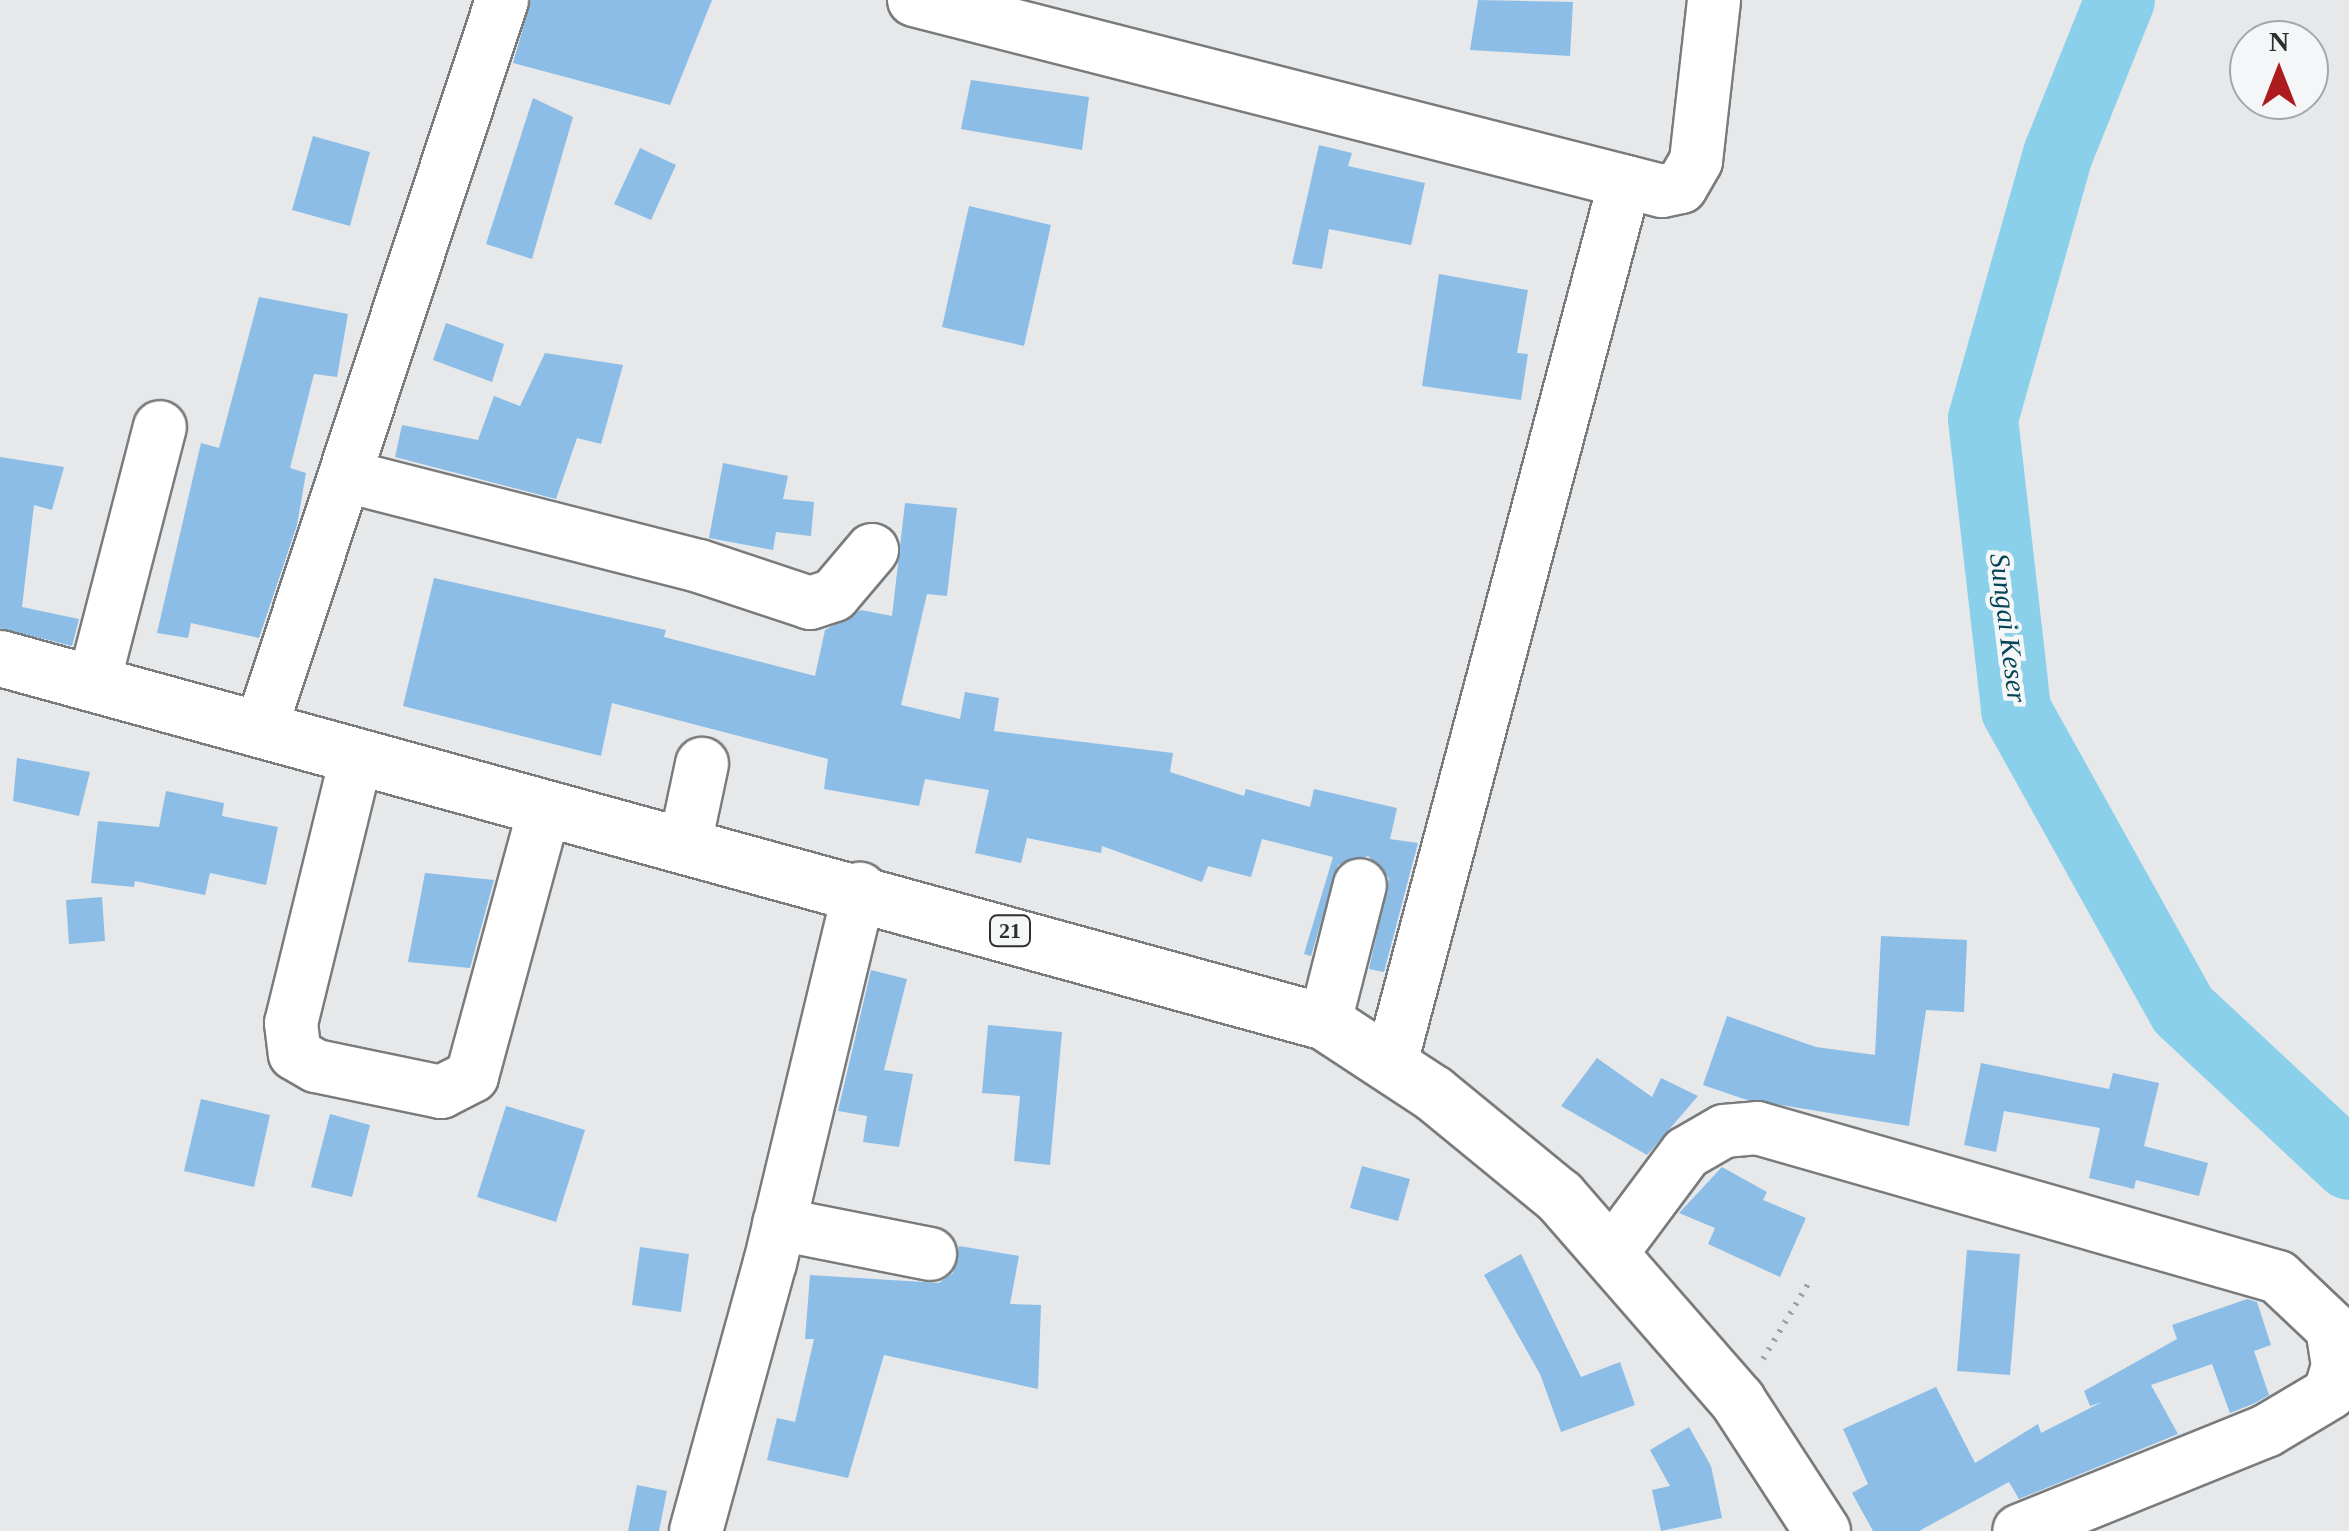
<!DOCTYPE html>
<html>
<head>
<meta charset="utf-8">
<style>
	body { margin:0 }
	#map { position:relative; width:2349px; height:1531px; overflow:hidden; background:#e6e8ea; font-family:"Times New Roman",serif }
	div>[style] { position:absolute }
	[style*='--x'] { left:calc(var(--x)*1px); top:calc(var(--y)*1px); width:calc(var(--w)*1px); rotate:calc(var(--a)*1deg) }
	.river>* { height:70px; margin:-35px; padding:0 35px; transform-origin:35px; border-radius:35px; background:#8ad0eb }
	.building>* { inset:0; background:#8cbde7 }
	.path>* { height:6px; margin-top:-3px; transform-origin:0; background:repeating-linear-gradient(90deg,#9fa1a2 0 2.5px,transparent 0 10.5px) }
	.roads { filter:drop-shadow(2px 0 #797b7c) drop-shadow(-2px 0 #797b7c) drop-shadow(0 2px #797b7c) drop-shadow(0 -2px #797b7c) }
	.minor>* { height:52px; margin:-26px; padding:0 26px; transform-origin:26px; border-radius:26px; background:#fff }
	.highway>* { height:55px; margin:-27.5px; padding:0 27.5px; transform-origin:27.5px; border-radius:27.5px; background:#fff }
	span { translate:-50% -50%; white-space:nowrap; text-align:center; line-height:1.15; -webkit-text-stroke:9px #f4f6f7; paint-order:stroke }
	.shield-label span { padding:2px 8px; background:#f4f6f7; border:2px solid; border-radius:8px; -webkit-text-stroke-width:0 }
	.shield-label { font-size:22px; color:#2e2f2f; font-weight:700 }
	.water-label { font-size:28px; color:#044457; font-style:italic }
	.north { position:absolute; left:2229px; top:20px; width:100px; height:100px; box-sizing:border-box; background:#f4f6f7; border:2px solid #a5a6a7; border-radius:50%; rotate:0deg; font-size:28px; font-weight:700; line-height:40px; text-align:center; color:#2e2f2f }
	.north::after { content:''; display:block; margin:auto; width:35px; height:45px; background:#ad1b1e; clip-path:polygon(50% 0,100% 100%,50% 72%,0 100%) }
</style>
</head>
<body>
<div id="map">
	<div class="river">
		<div style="--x:2120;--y:0;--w:166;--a:111.9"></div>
		<div style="--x:2058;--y:154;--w:275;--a:105.8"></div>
		<div style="--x:1983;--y:419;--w:293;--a:83.5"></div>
		<div style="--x:2016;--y:710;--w:343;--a:60.9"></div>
		<div style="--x:2183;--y:1010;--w:227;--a:43"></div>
	</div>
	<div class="building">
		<div style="clip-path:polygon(531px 0,712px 0,670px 105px,513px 63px)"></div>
		<div style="clip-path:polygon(1478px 0,1573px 2px,1570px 56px,1470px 50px)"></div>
		<div style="clip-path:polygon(971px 80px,1089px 97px,1082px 150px,961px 129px)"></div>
		<div style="clip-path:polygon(533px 98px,573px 117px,532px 259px,486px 244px)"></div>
		<div style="clip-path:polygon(313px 136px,370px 152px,350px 226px,292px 210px)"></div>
		<div style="clip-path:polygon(1319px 145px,1352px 153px,1348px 166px,1425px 183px,1411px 245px,1329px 229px,1322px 269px,1292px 264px)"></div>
		<div style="clip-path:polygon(640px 148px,676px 165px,651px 220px,614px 204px)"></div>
		<div style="clip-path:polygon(969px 206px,1051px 225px,1024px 346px,942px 327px)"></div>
		<div style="clip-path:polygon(1439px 274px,1528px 290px,1517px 353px,1528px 354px,1521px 400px,1422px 386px)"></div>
		<div style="clip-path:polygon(259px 297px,348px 314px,337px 377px,314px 374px,290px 468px,306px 473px,297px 525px,259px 638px,191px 623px,188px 638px,157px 633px,201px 443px,219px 448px)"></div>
		<div style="clip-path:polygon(446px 323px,504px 344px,492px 382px,433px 360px)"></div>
		<div style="clip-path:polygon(545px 353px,623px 365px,601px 444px,577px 438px,556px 499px,395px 457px,402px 425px,478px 440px,494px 396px,520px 406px)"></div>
		<div style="clip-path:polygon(0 457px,64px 467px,52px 510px,34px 505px,22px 607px,79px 619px,72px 646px,0 628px)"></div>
		<div style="clip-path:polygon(723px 463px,788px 476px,783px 499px,814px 502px,811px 536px,776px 532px,773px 550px,709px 538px)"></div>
		<div style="clip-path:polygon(905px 503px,957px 508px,947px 596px,927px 594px,901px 705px,960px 719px,965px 692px,999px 698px,994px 731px,1173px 753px,1170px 772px,1244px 796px,1246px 789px,1310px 807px,1314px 789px,1397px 808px,1390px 839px,1418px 843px,1384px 972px,1369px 969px,1389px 878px,1368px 856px,1338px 865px,1311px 956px,1304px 954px,1333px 857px,1262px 839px,1251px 877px,1208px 866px,1202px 882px,1102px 846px,1101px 853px,1027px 838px,1021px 863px,975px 853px,989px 790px,925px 779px,919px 806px,824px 789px,828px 759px,612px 703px,601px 756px,403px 706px,434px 578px,666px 630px,664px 637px,815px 676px,825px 630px,861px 610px,892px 616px)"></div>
		<div style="clip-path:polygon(17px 758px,90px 772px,79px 816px,13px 801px)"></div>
		<div style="clip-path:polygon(166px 791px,224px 803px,222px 816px,278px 827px,266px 885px,210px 873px,205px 895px,135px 881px,134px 887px,91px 883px,98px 821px,159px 827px)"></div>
		<div style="clip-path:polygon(425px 873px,494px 880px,470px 968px,408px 962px)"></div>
		<div style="clip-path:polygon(102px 897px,105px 941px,69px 944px,66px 900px)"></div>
		<div style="clip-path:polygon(1881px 936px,1967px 940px,1964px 1012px,1926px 1010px,1909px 1126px,1744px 1099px,1703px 1085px,1727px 1016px,1816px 1047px,1875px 1055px)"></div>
		<div style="clip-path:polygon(871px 970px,907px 979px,884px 1070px,913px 1074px,899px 1147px,863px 1142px,867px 1116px,838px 1111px)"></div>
		<div style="clip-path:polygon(988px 1025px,1062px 1032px,1050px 1165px,1014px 1161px,1020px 1096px,982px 1093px)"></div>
		<div style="clip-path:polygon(1597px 1058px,1652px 1097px,1661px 1078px,1698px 1096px,1647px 1155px,1561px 1106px)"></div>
		<div style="clip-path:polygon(1981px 1063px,2109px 1089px,2113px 1073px,2159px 1083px,2144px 1146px,2208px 1163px,2199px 1196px,2136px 1180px,2134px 1189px,2089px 1178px,2100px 1128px,2004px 1111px,1996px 1152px,1964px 1145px)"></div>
		<div style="clip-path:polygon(201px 1099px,270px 1115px,254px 1187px,184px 1171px)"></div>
		<div style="clip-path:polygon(506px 1106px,585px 1130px,556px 1222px,477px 1197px)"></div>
		<div style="clip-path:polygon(330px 1114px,370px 1125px,352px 1197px,311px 1187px)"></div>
		<div style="clip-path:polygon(1362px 1166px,1410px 1179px,1398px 1221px,1350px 1208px)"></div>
		<div style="clip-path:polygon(1722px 1167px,1767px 1192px,1763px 1200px,1806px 1218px,1780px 1277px,1708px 1244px,1715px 1228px,1679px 1213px)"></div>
		<div style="clip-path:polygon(959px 1246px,1019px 1256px,1010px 1304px,1041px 1305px,1038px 1389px,884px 1355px,848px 1478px,767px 1460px,777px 1418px,795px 1422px,814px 1339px,805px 1339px,810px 1275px,939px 1283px,953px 1273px)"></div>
		<div style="clip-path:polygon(640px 1247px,689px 1254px,681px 1312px,632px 1305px)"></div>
		<div style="clip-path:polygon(1967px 1250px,2020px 1254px,2010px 1375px,1957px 1371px)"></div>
		<div style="clip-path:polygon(1521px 1254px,1581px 1377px,1620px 1362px,1635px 1405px,1561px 1432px,1540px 1374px,1484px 1275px)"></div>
		<div style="clip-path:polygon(2247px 1299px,2257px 1302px,2271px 1345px,2254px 1351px,2269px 1395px,2253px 1404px,2230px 1413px,2212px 1364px,2151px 1385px,2178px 1434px,2019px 1499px,2009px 1482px,1919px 1531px,1873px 1531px,1852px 1493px,1868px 1484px,1843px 1429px,1936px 1387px,1975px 1463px,2038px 1424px,2041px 1433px,2102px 1402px,2090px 1406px,2084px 1391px,2177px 1339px,2172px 1325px)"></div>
		<div style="clip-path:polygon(1689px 1427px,1711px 1466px,1722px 1518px,1661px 1531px,1652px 1490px,1670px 1486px,1650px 1450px)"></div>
		<div style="clip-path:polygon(637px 1485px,667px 1491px,659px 1531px,628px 1531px)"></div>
	</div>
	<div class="path">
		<div style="--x:1763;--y:1359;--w:93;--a:-59"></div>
	</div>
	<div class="roads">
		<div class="minor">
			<div style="--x:914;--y:0;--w:772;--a:14.32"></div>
			<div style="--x:1662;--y:191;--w:19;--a:-12"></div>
			<div style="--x:1681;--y:187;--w:30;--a:-60"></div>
			<div style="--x:1696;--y:161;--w:162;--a:-83.6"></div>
			<div style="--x:346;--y:476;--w:364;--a:14.3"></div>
			<div style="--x:699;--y:566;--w:117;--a:18.4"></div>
			<div style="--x:810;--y:603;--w:25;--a:-18"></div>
			<div style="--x:834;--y:595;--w:59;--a:-49.8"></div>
			<div style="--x:95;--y:678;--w:259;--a:-75.5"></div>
			<div style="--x:261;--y:728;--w:767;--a:-71.68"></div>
			<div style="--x:356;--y:759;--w:272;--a:103.8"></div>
			<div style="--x:291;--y:1023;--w:31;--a:83"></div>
			<div style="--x:295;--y:1054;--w:24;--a:30"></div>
			<div style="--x:316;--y:1066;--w:128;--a:11.7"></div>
			<div style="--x:441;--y:1092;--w:35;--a:-27"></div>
			<div style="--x:472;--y:1076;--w:275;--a:-74.8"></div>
			<div style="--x:685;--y:844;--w:82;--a:-78"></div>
			<div style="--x:1325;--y:1022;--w:141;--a:-75.7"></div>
			<div style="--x:1391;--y:1063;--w:912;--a:-75.13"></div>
			<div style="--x:779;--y:1224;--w:154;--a:11.2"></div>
			<div style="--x:1613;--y:1251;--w:122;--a:-53.3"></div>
			<div style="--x:1686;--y:1153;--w:44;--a:-30.1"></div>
			<div style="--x:1724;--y:1131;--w:33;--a:-5"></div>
			<div style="--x:1757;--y:1128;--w:542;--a:15.96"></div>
			<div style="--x:2278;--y:1277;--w:74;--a:43.4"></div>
			<div style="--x:2332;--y:1328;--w:38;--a:81"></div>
			<div style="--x:2338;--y:1366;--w:28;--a:107"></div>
			<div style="--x:2330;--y:1393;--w:74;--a:149.3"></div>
			<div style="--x:2266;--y:1431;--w:266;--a:158"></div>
			<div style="--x:696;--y:1531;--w:278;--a:-74.6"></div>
			<div style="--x:770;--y:1263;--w:385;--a:-76.5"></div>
		</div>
		<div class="highway">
			<div style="--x:0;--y:658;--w:1374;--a:15.36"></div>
			<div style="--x:1325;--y:1022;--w:129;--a:33.3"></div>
			<div style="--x:1433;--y:1093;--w:163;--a:39.3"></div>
			<div style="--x:1559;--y:1196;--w:271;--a:48.9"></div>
			<div style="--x:1737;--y:1400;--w:156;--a:57"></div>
		</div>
	</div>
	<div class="shield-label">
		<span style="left:1010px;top:931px">21</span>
	</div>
	<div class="water-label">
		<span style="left:2008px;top:628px;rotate:83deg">Sungai Keser</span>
	</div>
	<div class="north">N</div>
</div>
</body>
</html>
